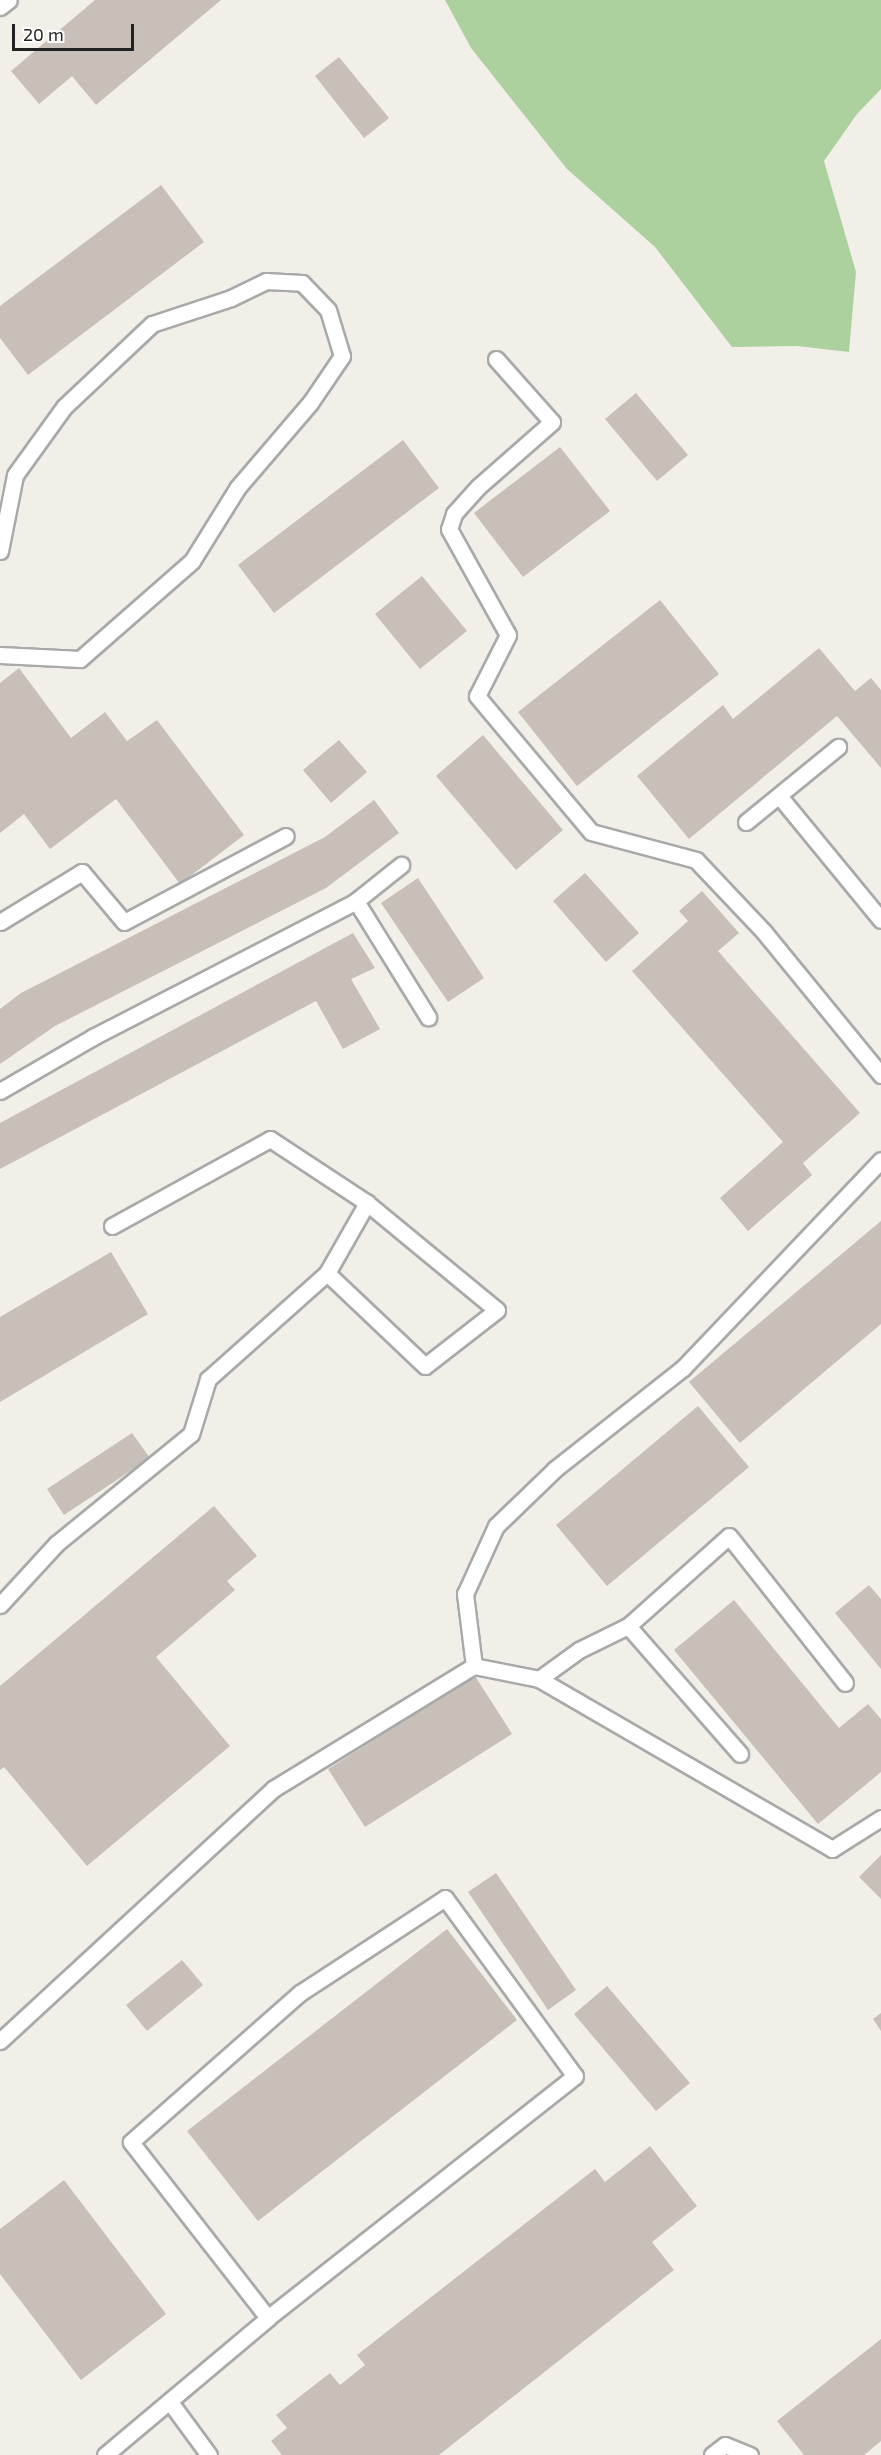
<!DOCTYPE html>
<html>
<head>
<meta charset="utf-8">
<style>
	body { margin:0 }
	#map { position:relative; width:881px; height:2455px; overflow:hidden; background:#f2efe9; font-family:"Exo 2",sans-serif }
	div>[style] { position:absolute }
	[style*='--x'] { left:calc(var(--x)*1px); top:calc(var(--y)*1px); width:calc(var(--w)*1px); rotate:calc(var(--a)*1deg) }
	.forest>* { inset:0; background:#add19e }
	.building>* { inset:0; background:#c7bfb8 }
	.roads { filter:drop-shadow(2px 0 #a9a9a9) drop-shadow(-2px 0 #a9a9a9) drop-shadow(0 2px #a9a9a9) drop-shadow(0 -2px #a9a9a9) }
	.lane>* { height:15px; margin:-7.5px; padding:0 7.5px; transform-origin:7.5px; border-radius:7.5px; background:#fff }
	span { translate:-50% -50%; white-space:nowrap; text-align:center; line-height:1.15; -webkit-text-stroke:6px #fff; paint-order:stroke }
	.scale { position:absolute; left:12px; top:24px; width:122px; height:27px; box-sizing:border-box; border:3px solid #222; border-top:0; padding-left:8px; font-size:18px; line-height:21px; white-space:nowrap; color:#222; -webkit-text-stroke:4px #fff; paint-order:stroke }
</style>
</head>
<body>
<div id="map">
	<div class="forest">
		<div style="clip-path:polygon(445px 0,881px 0,881px 89px,857px 114px,824px 161px,856px 272px,849px 352px,797px 346px,732px 347px,655px 247px,567px 169px,471px 48px)"></div>
	</div>
	<div class="building">
		<div style="clip-path:polygon(95px 0,221px 0,96px 105px,72px 76px,39px 104px,11px 71px)"></div>
		<div style="clip-path:polygon(339px 57px,389px 118px,364px 138px,315px 76px)"></div>
		<div style="clip-path:polygon(161px 185px,204px 242px,28px 375px,0 338px,0 306px)"></div>
		<div style="clip-path:polygon(636px 393px,688px 455px,657px 481px,605px 419px)"></div>
		<div style="clip-path:polygon(403px 440px,439px 488px,274px 613px,238px 565px)"></div>
		<div style="clip-path:polygon(560px 447px,610px 511px,523px 577px,474px 513px)"></div>
		<div style="clip-path:polygon(422px 576px,467px 631px,420px 669px,375px 614px)"></div>
		<div style="clip-path:polygon(660px 600px,719px 674px,577px 786px,518px 712px)"></div>
		<div style="clip-path:polygon(819px 648px,855px 691px,871px 678px,881px 690px,881px 768px,837px 716px,689px 839px,637px 776px,723px 705px,733px 719px)"></div>
		<div style="clip-path:polygon(19px 668px,71px 738px,105px 712px,127px 741px,157px 720px,244px 835px,180px 884px,116px 799px,50px 849px,24px 814px,0 833px,0 683px)"></div>
		<div style="clip-path:polygon(483px 735px,563px 830px,516px 870px,436px 776px)"></div>
		<div style="clip-path:polygon(339px 740px,367px 772px,331px 803px,303px 770px)"></div>
		<div style="clip-path:polygon(374px 800px,399px 833px,326px 888px,55px 1026px,0 1064px,0 1009px,21px 993px,325px 837px)"></div>
		<div style="clip-path:polygon(585px 873px,639px 933px,606px 962px,553px 901px)"></div>
		<div style="clip-path:polygon(418px 878px,484px 978px,448px 1002px,381px 903px)"></div>
		<div style="clip-path:polygon(702px 891px,739px 933px,718px 951px,860px 1113px,803px 1163px,812px 1175px,748px 1231px,720px 1198px,783px 1142px,632px 971px,688px 921px,679px 911px)"></div>
		<div style="clip-path:polygon(353px 933px,375px 968px,351px 979px,380px 1029px,343px 1049px,316px 1001px,0 1169px,0 1123px)"></div>
		<div style="clip-path:polygon(881px 1221px,881px 1324px,740px 1443px,689px 1382px)"></div>
		<div style="clip-path:polygon(111px 1252px,148px 1314px,0 1402px,0 1317px)"></div>
		<div style="clip-path:polygon(698px 1406px,749px 1467px,607px 1586px,556px 1525px)"></div>
		<div style="clip-path:polygon(132px 1433px,150px 1458px,64px 1515px,47px 1489px)"></div>
		<div style="clip-path:polygon(214px 1506px,257px 1556px,227px 1581px,235px 1590px,156px 1657px,230px 1746px,87px 1866px,4px 1767px,0 1770px,0 1686px)"></div>
		<div style="clip-path:polygon(869px 1585px,881px 1599px,881px 1669px,835px 1613px)"></div>
		<div style="clip-path:polygon(734px 1600px,839px 1728px,868px 1704px,881px 1719px,881px 1772px,818px 1824px,674px 1650px)"></div>
		<div style="clip-path:polygon(475px 1676px,512px 1734px,365px 1827px,328px 1769px)"></div>
		<div style="clip-path:polygon(881px 1855px,881px 1899px,859px 1877px)"></div>
		<div style="clip-path:polygon(496px 1873px,576px 1990px,548px 2010px,468px 1892px)"></div>
		<div style="clip-path:polygon(447px 1929px,517px 2020px,258px 2221px,187px 2131px)"></div>
		<div style="clip-path:polygon(182px 1960px,203px 1985px,147px 2031px,126px 2005px)"></div>
		<div style="clip-path:polygon(607px 1986px,690px 2083px,656px 2111px,574px 2014px)"></div>
		<div style="clip-path:polygon(881px 2013px,881px 2031px,873px 2019px)"></div>
		<div style="clip-path:polygon(650px 2146px,697px 2206px,652px 2242px,674px 2270px,439px 2455px,282px 2455px,271px 2441px,287px 2428px,276px 2415px,330px 2373px,340px 2385px,365px 2365px,357px 2355px,595px 2169px,605px 2182px)"></div>
		<div style="clip-path:polygon(64px 2180px,166px 2314px,81px 2380px,0 2274px,0 2229px)"></div>
		<div style="clip-path:polygon(881px 2339px,881px 2441px,864px 2455px,804px 2455px,777px 2421px)"></div>
	</div>
	<div class="roads">
		<div class="lane">
			<div style="--x:0;--y:7;--w:11;--a:-38"></div>
			<div style="--x:496;--y:359;--w:84;--a:48.4"></div>
			<div style="--x:552;--y:422;--w:98;--a:138.7"></div>
			<div style="--x:478;--y:487;--w:36;--a:132"></div>
			<div style="--x:454;--y:514;--w:16;--a:108"></div>
			<div style="--x:449;--y:529;--w:121;--a:60.9"></div>
			<div style="--x:508;--y:635;--w:68;--a:116.9"></div>
			<div style="--x:477;--y:696;--w:177;--a:50"></div>
			<div style="--x:591;--y:832;--w:109;--a:14.9"></div>
			<div style="--x:696;--y:860;--w:99;--a:46.6"></div>
			<div style="--x:764;--y:932;--w:185;--a:50.7"></div>
			<div style="--x:0;--y:551;--w:77;--a:-78.8"></div>
			<div style="--x:15;--y:475;--w:84;--a:-54.2"></div>
			<div style="--x:64;--y:407;--w:121;--a:-43.3"></div>
			<div style="--x:152;--y:324;--w:83;--a:-18.2"></div>
			<div style="--x:231;--y:298;--w:39;--a:-26"></div>
			<div style="--x:266;--y:281;--w:36;--a:3"></div>
			<div style="--x:302;--y:283;--w:37;--a:46"></div>
			<div style="--x:328;--y:310;--w:48;--a:73.1"></div>
			<div style="--x:342;--y:356;--w:57;--a:124.2"></div>
			<div style="--x:310;--y:403;--w:111;--a:130.6"></div>
			<div style="--x:238;--y:487;--w:87;--a:121.9"></div>
			<div style="--x:192;--y:561;--w:149;--a:138.8"></div>
			<div style="--x:80;--y:659;--w:80;--a:-177.1"></div>
			<div style="--x:780;--y:797;--w:159;--a:50.6"></div>
			<div style="--x:746;--y:822;--w:119;--a:-39.2"></div>
			<div style="--x:356;--y:901;--w:137;--a:58.2"></div>
			<div style="--x:0;--y:922;--w:96;--a:-31.4"></div>
			<div style="--x:82;--y:872;--w:65;--a:50"></div>
			<div style="--x:124;--y:922;--w:183;--a:-28"></div>
			<div style="--x:0;--y:1091;--w:108;--a:-30.1"></div>
			<div style="--x:93;--y:1037;--w:296;--a:-27.3"></div>
			<div style="--x:356;--y:901;--w:58;--a:-38.7"></div>
			<div style="--x:112;--y:1226;--w:180;--a:-28.8"></div>
			<div style="--x:270;--y:1139;--w:116;--a:33.4"></div>
			<div style="--x:367;--y:1203;--w:168;--a:39.5"></div>
			<div style="--x:497;--y:1310;--w:91;--a:142.1"></div>
			<div style="--x:425;--y:1366;--w:135;--a:-136.5"></div>
			<div style="--x:0;--y:1605;--w:83;--a:-47.4"></div>
			<div style="--x:56;--y:1544;--w:174;--a:-39.2"></div>
			<div style="--x:191;--y:1434;--w:58;--a:-72.8"></div>
			<div style="--x:208;--y:1379;--w:159;--a:-41.7"></div>
			<div style="--x:327;--y:1273;--w:81;--a:-60.3"></div>
			<div style="--x:628;--y:1626;--w:170;--a:48.8"></div>
			<div style="--x:474;--y:1666;--w:73;--a:-97.1"></div>
			<div style="--x:465;--y:1594;--w:75;--a:-65.5"></div>
			<div style="--x:496;--y:1526;--w:82;--a:-44"></div>
			<div style="--x:555;--y:1469;--w:163;--a:-38.3"></div>
			<div style="--x:683;--y:1368;--w:287;--a:-46.4"></div>
			<div style="--x:539;--y:1679;--w:49;--a:-35.9"></div>
			<div style="--x:579;--y:1650;--w:55;--a:-26.1"></div>
			<div style="--x:628;--y:1626;--w:135;--a:-41.7"></div>
			<div style="--x:729;--y:1536;--w:187;--a:51.7"></div>
			<div style="--x:0;--y:2041;--w:372;--a:-42.7"></div>
			<div style="--x:273;--y:1789;--w:236;--a:-31.5"></div>
			<div style="--x:474;--y:1666;--w:66;--a:11.3"></div>
			<div style="--x:539;--y:1679;--w:339;--a:30.1"></div>
			<div style="--x:832;--y:1849;--w:58;--a:-32.3"></div>
			<div style="--x:170;--y:2402;--w:66;--a:53.7"></div>
			<div style="--x:105;--y:2455;--w:213;--a:-40"></div>
			<div style="--x:268;--y:2318;--w:223;--a:-127.9"></div>
			<div style="--x:131;--y:2142;--w:225;--a:-41.4"></div>
			<div style="--x:300;--y:1993;--w:173;--a:-33.2"></div>
			<div style="--x:445;--y:1898;--w:220;--a:53.9"></div>
			<div style="--x:575;--y:2076;--w:391;--a:141.8"></div>
			<div style="--x:712;--y:2455;--w:16;--a:-38"></div>
			<div style="--x:725;--y:2445;--w:27;--a:22"></div>
		</div>
	</div>
	<div class="scale">20 m</div>
</div>
</body>
</html>
